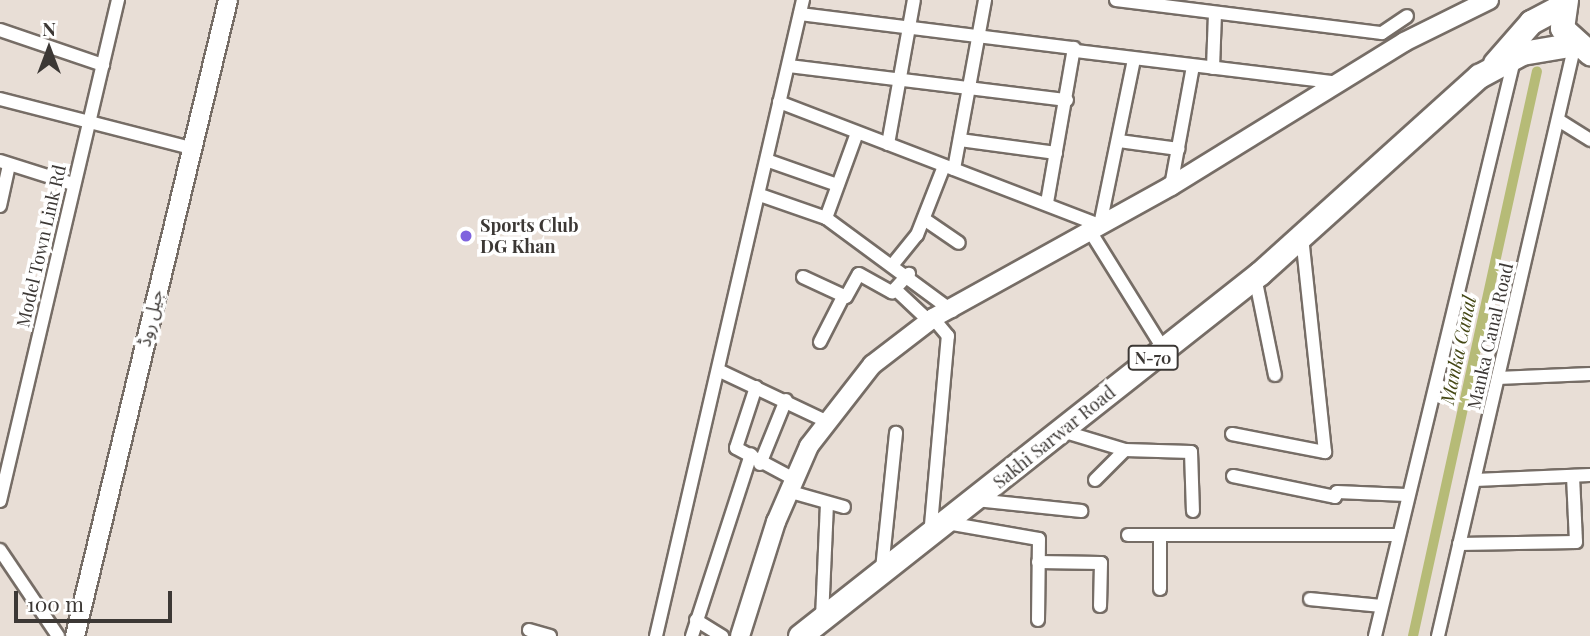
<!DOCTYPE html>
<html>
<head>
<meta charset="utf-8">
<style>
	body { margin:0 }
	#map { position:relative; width:1590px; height:636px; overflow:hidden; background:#e8ded6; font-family:"Playfair Display","Noto Sans Arabic",serif }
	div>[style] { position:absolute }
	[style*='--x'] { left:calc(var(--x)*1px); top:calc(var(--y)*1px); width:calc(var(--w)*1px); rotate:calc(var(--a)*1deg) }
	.canal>* { height:10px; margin:-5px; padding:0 5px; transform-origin:5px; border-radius:5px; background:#b6bb77 }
	.roads { filter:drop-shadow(2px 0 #766d66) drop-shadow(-2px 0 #766d66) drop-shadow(0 2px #766d66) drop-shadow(0 -2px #766d66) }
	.street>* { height:12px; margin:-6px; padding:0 6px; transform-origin:6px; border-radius:6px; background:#fff }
	.secondary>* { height:18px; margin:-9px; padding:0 9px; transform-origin:9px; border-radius:9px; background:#fff }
	.highway>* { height:23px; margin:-11.5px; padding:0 11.5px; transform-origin:11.5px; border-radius:11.5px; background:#fff }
	.dots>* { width:19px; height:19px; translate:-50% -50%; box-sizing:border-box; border:4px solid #fff; border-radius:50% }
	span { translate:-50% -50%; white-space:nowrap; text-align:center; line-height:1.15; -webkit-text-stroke:7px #fff; paint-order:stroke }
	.shield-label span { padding:2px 5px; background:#fff; border:2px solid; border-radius:5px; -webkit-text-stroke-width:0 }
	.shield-label { font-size:16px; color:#3c3835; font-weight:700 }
	.poi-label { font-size:18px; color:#3c3835; font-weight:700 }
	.left { translate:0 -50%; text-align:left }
	.street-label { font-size:18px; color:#3c3835 }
	.water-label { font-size:19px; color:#444714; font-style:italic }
	.north { position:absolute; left:14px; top:14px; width:70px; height:70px; -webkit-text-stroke:5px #fff; paint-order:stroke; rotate:0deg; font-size:19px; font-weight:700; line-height:28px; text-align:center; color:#3c3835 }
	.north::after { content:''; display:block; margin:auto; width:24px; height:32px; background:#3c3835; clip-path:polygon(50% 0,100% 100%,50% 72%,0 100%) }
	.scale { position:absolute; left:14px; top:591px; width:158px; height:32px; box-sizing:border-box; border:4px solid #3c3835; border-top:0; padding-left:9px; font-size:21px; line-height:24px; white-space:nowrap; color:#3c3835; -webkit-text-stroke:5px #fff; paint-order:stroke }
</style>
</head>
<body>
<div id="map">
	<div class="canal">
		<div style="--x:1413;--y:636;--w:578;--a:-77.62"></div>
	</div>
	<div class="roads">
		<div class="street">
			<div style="--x:1116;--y:0;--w:268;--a:7.1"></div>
			<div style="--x:1382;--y:33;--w:30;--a:-34"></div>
			<div style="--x:800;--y:14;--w:276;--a:7.1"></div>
			<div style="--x:1074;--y:48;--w:156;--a:99.9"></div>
			<div style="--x:0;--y:30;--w:109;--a:18.8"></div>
			<div style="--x:1076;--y:51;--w:265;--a:6.9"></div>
			<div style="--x:789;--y:66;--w:280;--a:7"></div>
			<div style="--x:1213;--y:68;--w:54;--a:-87.9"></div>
			<div style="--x:0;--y:99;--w:197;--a:14.4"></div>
			<div style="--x:779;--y:102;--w:344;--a:21"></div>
			<div style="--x:1100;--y:225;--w:169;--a:-78.4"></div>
			<div style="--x:1560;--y:121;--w:36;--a:32"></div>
			<div style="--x:960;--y:140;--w:97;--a:7.7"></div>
			<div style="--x:1119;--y:141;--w:60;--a:7.7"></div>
			<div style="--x:888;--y:144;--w:146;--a:-79.8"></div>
			<div style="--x:0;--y:161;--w:77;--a:17.5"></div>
			<div style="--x:769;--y:161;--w:72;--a:19.4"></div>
			<div style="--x:954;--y:169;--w:172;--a:-79.6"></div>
			<div style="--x:1171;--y:186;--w:122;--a:-79.6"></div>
			<div style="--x:760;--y:195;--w:70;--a:19.2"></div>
			<div style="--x:826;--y:218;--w:157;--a:36.4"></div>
			<div style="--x:0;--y:206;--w:42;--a:-77.6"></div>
			<div style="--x:826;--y:218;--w:90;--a:-70"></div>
			<div style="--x:924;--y:219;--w:42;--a:34.4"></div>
			<div style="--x:1090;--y:231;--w:140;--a:58.1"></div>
			<div style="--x:894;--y:263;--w:36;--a:-51"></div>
			<div style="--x:917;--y:235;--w:74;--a:-68.6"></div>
			<div style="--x:803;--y:277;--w:47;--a:24.9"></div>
			<div style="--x:846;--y:297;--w:26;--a:-61"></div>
			<div style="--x:859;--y:274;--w:38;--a:29"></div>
			<div style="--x:892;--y:292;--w:25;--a:-47"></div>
			<div style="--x:1255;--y:277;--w:100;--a:78.5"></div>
			<div style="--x:895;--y:289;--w:47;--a:43.3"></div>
			<div style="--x:820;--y:342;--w:51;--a:-62.9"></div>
			<div style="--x:720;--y:371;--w:119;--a:25.3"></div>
			<div style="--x:1498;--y:378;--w:92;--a:-2.5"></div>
			<div style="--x:756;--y:387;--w:64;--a:108.2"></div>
			<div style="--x:736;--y:448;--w:66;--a:28.1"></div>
			<div style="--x:1062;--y:431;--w:66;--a:16.8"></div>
			<div style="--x:1125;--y:450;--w:66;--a:1.7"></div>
			<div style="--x:1191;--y:452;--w:59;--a:88.1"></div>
			<div style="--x:1232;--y:434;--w:95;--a:11"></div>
			<div style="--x:1325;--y:452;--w:216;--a:-96.1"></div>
			<div style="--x:760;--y:464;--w:69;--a:-67.9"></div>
			<div style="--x:1233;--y:476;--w:104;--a:11.6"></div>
			<div style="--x:1335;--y:497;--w:5;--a:-68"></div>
			<div style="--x:1337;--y:492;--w:69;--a:2.5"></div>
			<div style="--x:1095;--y:480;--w:42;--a:-45"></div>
			<div style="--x:1475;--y:480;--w:115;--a:-2.5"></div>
			<div style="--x:791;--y:492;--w:55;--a:15.8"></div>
			<div style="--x:976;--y:500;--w:106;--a:6"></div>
			<div style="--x:0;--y:501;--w:515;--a:-76.75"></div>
			<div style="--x:947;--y:523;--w:93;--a:9.9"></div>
			<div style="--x:1039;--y:539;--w:81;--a:90.7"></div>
			<div style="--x:1128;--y:535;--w:269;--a:0"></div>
			<div style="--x:930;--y:536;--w:201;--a:-84.9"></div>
			<div style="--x:948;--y:336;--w:23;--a:-130"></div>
			<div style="--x:1459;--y:544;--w:117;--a:-1"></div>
			<div style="--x:1576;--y:542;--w:66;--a:-92.6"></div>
			<div style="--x:0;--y:550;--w:104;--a:56"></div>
			<div style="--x:1038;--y:562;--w:63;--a:0.9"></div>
			<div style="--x:1101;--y:563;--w:43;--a:91.3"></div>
			<div style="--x:882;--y:569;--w:137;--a:-84.1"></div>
			<div style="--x:1160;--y:589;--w:53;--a:-90"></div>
			<div style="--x:1310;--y:599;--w:71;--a:5.6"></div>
			<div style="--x:822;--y:618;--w:115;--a:-87.5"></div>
			<div style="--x:696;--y:620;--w:31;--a:32"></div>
			<div style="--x:529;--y:630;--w:22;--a:16"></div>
			<div style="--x:656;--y:636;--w:653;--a:-76.99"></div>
			<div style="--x:692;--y:636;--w:191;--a:-72"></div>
			<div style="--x:1375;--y:636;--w:597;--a:-76.43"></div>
			<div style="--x:1438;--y:636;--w:608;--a:-76.97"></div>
		</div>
		<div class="secondary">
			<div style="--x:75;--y:636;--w:654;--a:-76.47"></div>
			<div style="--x:740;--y:636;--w:120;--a:-72.5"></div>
			<div style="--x:776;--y:522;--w:83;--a:-66.5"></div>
			<div style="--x:809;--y:446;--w:103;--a:-52.1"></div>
			<div style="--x:872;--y:365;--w:77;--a:-37.6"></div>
			<div style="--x:933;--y:318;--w:272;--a:-29"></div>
			<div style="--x:1171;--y:186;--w:274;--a:-31.7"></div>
			<div style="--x:1404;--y:42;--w:95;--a:-26.3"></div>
		</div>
		<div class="highway">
			<div style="--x:1566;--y:0;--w:28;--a:98"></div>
			<div style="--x:1562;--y:28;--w:38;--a:42"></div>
			<div style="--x:1495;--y:63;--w:55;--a:-48.7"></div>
			<div style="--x:1531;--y:22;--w:36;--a:-28"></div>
			<div style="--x:800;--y:636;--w:586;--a:-38.28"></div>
			<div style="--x:1260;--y:273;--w:295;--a:-42"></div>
			<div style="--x:1479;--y:76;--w:49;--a:-28.1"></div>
			<div style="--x:1522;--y:53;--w:54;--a:-9.6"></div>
		</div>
	</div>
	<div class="dots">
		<div style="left:466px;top:236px;background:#7f63de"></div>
	</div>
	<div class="shield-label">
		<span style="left:1153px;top:358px">N-70</span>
	</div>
	<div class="poi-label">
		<span class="left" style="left:480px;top:236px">Sports Club<br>DG Khan</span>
	</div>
	<div class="street-label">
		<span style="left:41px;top:246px;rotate:-77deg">Model Town Link Rd</span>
		<span style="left:150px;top:318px;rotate:-77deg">جیل روڈ</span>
		<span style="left:1490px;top:336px;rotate:-77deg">Manka Canal Road</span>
		<span style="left:1054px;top:437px;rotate:-39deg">Sakhi Sarwar Road</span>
	</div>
	<div class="water-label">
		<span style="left:1458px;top:350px;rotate:-78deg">Manka Canal</span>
	</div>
	<div class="north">N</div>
	<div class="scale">100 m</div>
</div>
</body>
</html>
